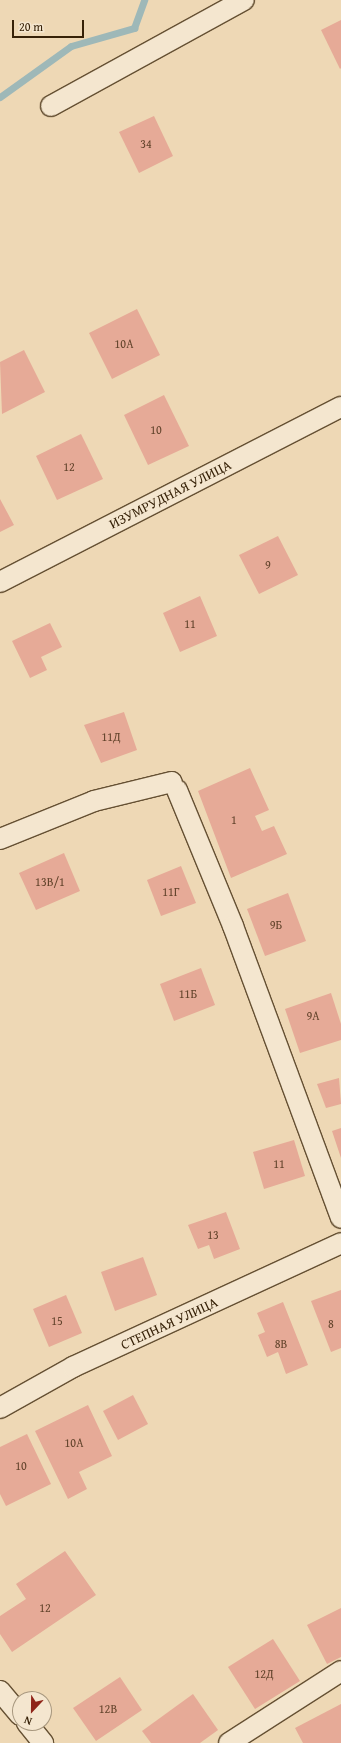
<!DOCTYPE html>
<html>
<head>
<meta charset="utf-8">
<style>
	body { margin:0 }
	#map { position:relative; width:341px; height:1743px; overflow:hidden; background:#eed8b5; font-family:"Gentium Book Plus",serif }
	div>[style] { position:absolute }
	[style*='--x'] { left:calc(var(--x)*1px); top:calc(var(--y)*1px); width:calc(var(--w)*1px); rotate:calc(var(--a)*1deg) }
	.stream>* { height:7px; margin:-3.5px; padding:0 3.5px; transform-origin:3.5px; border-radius:3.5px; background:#9eb8b8 }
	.building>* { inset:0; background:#e6aa97 }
	.roads { filter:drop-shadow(1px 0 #655033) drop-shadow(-1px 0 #655033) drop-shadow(0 1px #655033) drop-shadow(0 -1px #655033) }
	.minor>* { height:20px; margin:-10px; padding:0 10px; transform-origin:10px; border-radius:10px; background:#f4e6cf }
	span { translate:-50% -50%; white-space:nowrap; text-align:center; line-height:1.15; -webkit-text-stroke:3px #f4e6cf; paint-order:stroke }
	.number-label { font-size:12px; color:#63442c }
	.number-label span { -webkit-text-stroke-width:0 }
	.street-label { font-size:14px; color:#372208 }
	.north { position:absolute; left:12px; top:1691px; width:40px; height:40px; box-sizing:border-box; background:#f4e6cf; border:1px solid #a8987f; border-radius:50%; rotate:202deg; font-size:11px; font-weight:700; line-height:16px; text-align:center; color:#372208 }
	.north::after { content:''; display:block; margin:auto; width:14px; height:18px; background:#8f2418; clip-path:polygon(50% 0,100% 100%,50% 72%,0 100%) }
	.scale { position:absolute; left:12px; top:20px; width:72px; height:18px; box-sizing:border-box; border:2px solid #372208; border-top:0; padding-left:5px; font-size:12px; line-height:14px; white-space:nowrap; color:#372208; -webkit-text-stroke:3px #f4e6cf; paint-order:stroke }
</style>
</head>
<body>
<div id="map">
	<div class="stream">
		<div style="--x:0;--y:97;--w:87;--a:-35.7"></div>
		<div style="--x:71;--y:46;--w:66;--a:-15.9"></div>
		<div style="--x:134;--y:28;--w:30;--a:-70"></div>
	</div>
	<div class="building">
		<div style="clip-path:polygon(341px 20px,341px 68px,340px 69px,321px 30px)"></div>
		<div style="clip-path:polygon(154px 116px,173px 156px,139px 173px,119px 132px)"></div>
		<div style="clip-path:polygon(137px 309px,160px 355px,112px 379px,89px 333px)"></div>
		<div style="clip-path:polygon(24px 350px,45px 392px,2px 414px,0 362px)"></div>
		<div style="clip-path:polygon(164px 395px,189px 446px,148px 465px,124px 415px)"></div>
		<div style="clip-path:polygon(81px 434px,103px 479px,57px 500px,36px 456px)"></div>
		<div style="clip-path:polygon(0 499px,14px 525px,0 532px)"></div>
		<div style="clip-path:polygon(278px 536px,298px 575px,259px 594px,239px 555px)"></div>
		<div style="clip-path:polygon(200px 596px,217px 636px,180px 652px,163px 613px)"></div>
		<div style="clip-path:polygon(50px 623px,62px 647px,41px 657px,47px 670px,30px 678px,12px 641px)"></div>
		<div style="clip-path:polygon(124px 712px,137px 750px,101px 763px,84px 725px)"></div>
		<div style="clip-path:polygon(250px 768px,269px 810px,255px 816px,262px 831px,274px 826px,287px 854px,231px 878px,198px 791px)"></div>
		<div style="clip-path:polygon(64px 853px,80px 891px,36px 910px,19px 873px)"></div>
		<div style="clip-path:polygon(181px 866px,196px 903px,161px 916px,147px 880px)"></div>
		<div style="clip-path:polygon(288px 893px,306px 941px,265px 956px,247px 909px)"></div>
		<div style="clip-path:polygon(201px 968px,215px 1005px,174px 1021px,160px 984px)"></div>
		<div style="clip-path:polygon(331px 993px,341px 1024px,341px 1040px,300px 1053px,285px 1009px)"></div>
		<div style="clip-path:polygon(339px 1078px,341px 1104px,326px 1108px,317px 1084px)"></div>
		<div style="clip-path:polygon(341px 1128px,341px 1158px,332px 1131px)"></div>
		<div style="clip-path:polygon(294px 1140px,305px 1176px,264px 1189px,253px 1152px)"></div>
		<div style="clip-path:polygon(226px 1212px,240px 1249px,214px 1259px,209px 1245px,198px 1249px,188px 1225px)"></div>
		<div style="clip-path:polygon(143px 1257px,157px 1295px,115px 1311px,101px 1272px)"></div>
		<div style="clip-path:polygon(341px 1290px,341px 1348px,331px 1352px,311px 1301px)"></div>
		<div style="clip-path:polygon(66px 1295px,82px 1333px,49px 1347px,33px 1309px)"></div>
		<div style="clip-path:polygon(283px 1302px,308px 1365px,286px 1374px,278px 1352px,267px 1357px,258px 1335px,265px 1332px,257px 1313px)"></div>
		<div style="clip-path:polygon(133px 1395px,148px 1424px,118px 1440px,103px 1411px)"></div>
		<div style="clip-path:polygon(88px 1405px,112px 1456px,79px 1472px,87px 1489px,68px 1499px,35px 1431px)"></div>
		<div style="clip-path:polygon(27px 1434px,51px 1484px,6px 1506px,0 1494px,0 1447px)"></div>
		<div style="clip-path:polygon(65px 1551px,96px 1595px,12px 1652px,0 1634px,0 1616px,26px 1599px,16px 1584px)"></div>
		<div style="clip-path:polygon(341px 1608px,341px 1657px,327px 1664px,307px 1625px)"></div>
		<div style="clip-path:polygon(273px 1639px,300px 1681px,255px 1709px,228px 1667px)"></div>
		<div style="clip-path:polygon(120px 1677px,142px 1710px,96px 1741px,73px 1708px)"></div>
		<div style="clip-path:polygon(193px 1694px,218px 1730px,200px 1743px,151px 1743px,142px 1731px)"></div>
		<div style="clip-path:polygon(341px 1704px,341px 1743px,303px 1743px,295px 1728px)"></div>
	</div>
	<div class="roads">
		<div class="minor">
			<div style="--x:51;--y:106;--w:220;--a:-28.8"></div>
			<div style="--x:0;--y:582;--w:383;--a:-27.2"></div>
			<div style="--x:177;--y:790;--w:147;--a:67.6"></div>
			<div style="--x:233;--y:926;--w:311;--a:69.7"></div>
			<div style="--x:0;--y:839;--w:101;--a:-22"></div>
			<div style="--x:94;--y:801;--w:80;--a:-13.7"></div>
			<div style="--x:0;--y:1408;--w:84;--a:-29.3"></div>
			<div style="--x:73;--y:1367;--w:295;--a:-24.8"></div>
			<div style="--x:0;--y:1691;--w:31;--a:50"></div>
			<div style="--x:27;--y:1723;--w:26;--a:51"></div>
			<div style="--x:229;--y:1743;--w:133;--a:-32.7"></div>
		</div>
	</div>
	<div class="number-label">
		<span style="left:146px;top:144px">34</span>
		<span style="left:124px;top:344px">10А</span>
		<span style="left:156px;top:430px">10</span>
		<span style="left:69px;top:467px">12</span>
		<span style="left:268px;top:565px">9</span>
		<span style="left:190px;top:624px">11</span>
		<span style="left:111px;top:737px">11Д</span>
		<span style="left:234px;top:820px">1</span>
		<span style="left:50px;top:882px">13В/1</span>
		<span style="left:171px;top:892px">11Г</span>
		<span style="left:276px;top:925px">9Б</span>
		<span style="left:188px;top:994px">11Б</span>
		<span style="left:313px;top:1016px">9А</span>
		<span style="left:279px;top:1164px">11</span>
		<span style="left:213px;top:1235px">13</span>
		<span style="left:57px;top:1321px">15</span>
		<span style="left:331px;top:1324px">8</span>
		<span style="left:281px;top:1344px">8В</span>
		<span style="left:74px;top:1443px">10А</span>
		<span style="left:21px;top:1466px">10</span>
		<span style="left:45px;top:1608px">12</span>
		<span style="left:264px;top:1674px">12Д</span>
		<span style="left:108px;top:1709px">12В</span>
	</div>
	<div class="street-label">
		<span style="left:170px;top:494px;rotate:-27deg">ИЗУМРУДНАЯ УЛИЦА</span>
		<span style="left:169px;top:1323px;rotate:-25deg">СТЕПНАЯ УЛИЦА</span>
	</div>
	<div class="north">N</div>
	<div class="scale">20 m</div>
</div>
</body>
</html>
